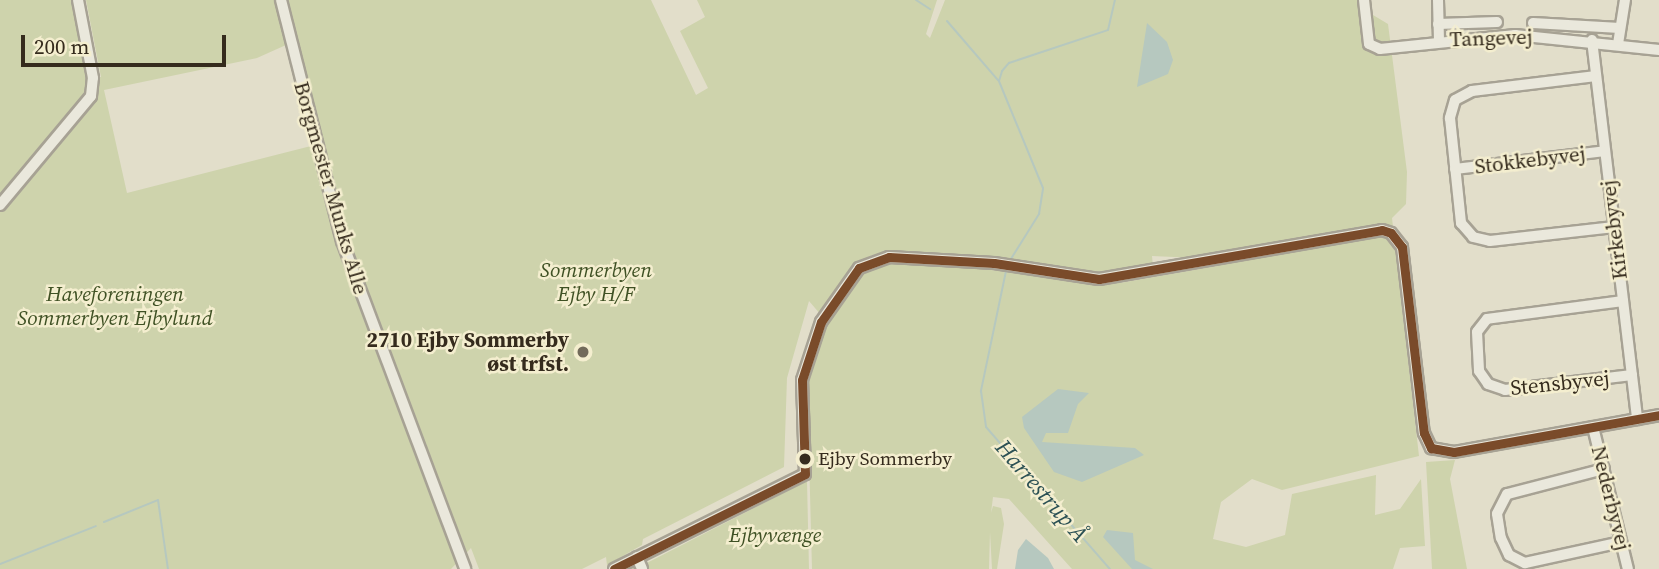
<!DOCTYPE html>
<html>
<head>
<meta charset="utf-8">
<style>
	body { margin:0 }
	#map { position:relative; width:1659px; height:569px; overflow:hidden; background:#e2deca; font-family:"Source Serif 4",serif }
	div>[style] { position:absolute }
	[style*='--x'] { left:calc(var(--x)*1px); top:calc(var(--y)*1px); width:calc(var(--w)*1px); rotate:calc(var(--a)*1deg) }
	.green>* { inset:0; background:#ced3ac }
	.water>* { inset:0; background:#b6c8bf }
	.stream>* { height:2px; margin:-1px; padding:0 1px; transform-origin:1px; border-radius:1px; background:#b6c8bf }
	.roads { filter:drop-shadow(2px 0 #a7a294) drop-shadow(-2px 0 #a7a294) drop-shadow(0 2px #a7a294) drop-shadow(0 -2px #a7a294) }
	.minor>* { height:10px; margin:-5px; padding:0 5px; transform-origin:5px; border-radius:5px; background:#eae8dc }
	.bus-1>* { height:9px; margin:-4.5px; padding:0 4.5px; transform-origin:4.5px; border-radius:4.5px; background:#7a4b2a }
	.dots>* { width:19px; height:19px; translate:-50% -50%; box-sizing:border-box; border:4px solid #f4eecf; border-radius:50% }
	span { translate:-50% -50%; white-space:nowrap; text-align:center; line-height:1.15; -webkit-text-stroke:5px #f4eecf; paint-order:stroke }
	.bus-label { font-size:19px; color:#352b1d }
	.left { translate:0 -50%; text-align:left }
	.street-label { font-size:21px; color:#352b1d }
	.park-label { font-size:21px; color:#3f5124; font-style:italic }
	.poi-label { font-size:21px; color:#352b1d; font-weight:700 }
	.right { translate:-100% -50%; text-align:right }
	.water-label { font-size:23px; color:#2c5154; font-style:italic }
	.scale { position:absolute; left:21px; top:35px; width:205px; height:32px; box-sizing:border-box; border:4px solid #352b1d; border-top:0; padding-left:9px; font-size:21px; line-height:24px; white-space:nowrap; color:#352b1d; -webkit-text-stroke:5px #f4eecf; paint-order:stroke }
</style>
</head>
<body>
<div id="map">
	<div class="green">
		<div style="clip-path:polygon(evenodd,0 0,72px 0,89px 78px,101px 77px,86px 0,651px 0,696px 95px,708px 88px,680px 31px,705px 17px,697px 0,937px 0,926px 34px,930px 38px,945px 0,1362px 0,1368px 12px,1388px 24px,1407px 172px,1406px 204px,1392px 218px,1419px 456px,1282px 490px,1252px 479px,1221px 502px,1213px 539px,1246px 547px,1285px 535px,1292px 494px,1376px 475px,1375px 515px,1400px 509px,1421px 479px,1425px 546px,1400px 548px,1393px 569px,1072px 569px,1009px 499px,993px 497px,991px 513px,993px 506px,1001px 508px,1004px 524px,997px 569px,992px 569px,990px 532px,989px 569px,812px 569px,807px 379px,827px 323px,860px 273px,890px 260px,1120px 283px,1217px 266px,1219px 259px,1152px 256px,1153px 267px,1098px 275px,889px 251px,870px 256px,848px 272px,821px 315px,809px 301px,787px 378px,784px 467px,643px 539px,642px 545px,607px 565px,606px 557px,582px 569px,479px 569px,471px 548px,451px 569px,0 569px,0 0,286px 45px,311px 146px,127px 193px,104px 90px,257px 58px,286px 45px)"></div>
		<div style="clip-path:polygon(1455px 460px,1450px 479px,1467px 569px,1432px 569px,1426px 462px)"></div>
		<div style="clip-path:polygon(807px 481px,809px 569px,628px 569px,639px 567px)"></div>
	</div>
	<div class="water">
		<div style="clip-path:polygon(1147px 23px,1167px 42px,1173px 60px,1168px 74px,1137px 87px)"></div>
		<div style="clip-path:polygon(1058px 389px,1089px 393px,1078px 404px,1068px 433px,1046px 433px,1042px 442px,1135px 448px,1144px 455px,1082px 482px,1054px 472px,1024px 428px,1022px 417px)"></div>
		<div style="clip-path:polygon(1107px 530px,1133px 533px,1135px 560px,1153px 569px,1132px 569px,1103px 537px)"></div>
		<div style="clip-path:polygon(1026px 539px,1048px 558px,1054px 569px,1015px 569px,1018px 550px)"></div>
	</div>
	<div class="stream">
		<div style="--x:916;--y:0;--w:17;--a:33"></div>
		<div style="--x:947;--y:21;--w:78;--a:49.2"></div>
		<div style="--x:1009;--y:262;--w:57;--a:-58"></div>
		<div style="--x:1039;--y:214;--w:26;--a:-81"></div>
		<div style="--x:1043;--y:188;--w:116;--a:-112.4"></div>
		<div style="--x:999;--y:81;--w:10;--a:-73"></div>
		<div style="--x:1002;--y:71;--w:11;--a:-49"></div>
		<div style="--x:1009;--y:63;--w:104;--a:-18.4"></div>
		<div style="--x:1108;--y:30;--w:31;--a:-77"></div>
		<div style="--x:1006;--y:271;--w:123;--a:101.8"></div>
		<div style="--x:981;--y:391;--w:36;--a:82"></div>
		<div style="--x:986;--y:427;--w:189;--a:48.9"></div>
		<div style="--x:104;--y:522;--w:58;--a:-22.2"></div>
		<div style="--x:158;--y:500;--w:70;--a:81.8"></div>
		<div style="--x:0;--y:564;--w:103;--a:-21.6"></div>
	</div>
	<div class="roads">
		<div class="minor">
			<div style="--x:281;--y:0;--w:249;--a:75.8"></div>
			<div style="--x:342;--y:241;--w:350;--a:69.4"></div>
			<div style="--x:1364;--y:0;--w:44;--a:83.5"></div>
			<div style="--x:1369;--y:44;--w:12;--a:24"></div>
			<div style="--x:1380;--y:49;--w:136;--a:-5.9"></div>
			<div style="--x:1515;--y:35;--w:145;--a:5.9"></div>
			<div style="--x:1438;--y:0;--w:41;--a:88.6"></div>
			<div style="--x:1533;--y:23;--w:87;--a:3.3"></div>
			<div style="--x:1438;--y:24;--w:59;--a:-1.9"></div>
			<div style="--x:1592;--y:40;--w:382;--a:83.2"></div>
			<div style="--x:1618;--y:44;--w:45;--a:-81"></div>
			<div style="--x:1596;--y:76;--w:125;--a:173.1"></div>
			<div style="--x:1472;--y:91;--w:19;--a:152"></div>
			<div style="--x:1455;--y:100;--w:19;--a:106"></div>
			<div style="--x:1450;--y:118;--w:106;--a:84"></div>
			<div style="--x:1461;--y:223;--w:18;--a:49"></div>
			<div style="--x:1473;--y:237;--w:17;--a:13"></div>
			<div style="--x:1490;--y:241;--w:125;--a:-6.4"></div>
			<div style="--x:1455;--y:169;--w:151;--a:-6.8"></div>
			<div style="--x:0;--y:205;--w:142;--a:-50.1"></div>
			<div style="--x:91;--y:96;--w:18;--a:-84"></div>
			<div style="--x:93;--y:78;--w:79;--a:-100.9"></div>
			<div style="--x:1623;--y:301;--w:137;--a:172.5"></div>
			<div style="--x:1487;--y:319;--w:16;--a:128"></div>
			<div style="--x:1477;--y:332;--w:39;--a:87"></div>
			<div style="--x:1479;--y:371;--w:16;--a:55"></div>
			<div style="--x:1488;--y:384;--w:18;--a:19"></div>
			<div style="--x:1505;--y:390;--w:128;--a:-6.7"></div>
			<div style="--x:1593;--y:427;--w:146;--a:76.2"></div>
			<div style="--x:1604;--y:469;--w:100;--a:165.5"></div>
			<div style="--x:1507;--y:494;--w:22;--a:117"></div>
			<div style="--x:1497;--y:514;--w:24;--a:81"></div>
			<div style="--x:1501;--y:538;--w:19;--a:65"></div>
			<div style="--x:1509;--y:555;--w:18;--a:27"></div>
			<div style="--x:1525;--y:563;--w:98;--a:-12.3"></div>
			<div style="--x:637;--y:557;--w:13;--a:67"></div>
			<div style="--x:614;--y:569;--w:213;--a:-26.4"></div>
			<div style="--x:805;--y:474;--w:94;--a:-91.8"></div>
			<div style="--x:802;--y:380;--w:61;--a:-71.9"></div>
			<div style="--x:821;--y:322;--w:66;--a:-54.9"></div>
			<div style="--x:859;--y:268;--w:32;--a:-20"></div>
			<div style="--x:889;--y:257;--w:105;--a:3.3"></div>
			<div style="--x:994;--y:263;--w:106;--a:8.7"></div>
			<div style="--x:1099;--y:279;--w:287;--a:-9.8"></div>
			<div style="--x:1382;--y:230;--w:9;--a:18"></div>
			<div style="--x:1391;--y:233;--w:18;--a:52"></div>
			<div style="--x:1402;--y:247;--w:187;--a:83.3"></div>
			<div style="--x:1424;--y:433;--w:17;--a:65"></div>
			<div style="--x:1431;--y:448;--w:23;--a:10"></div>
			<div style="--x:1454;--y:452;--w:208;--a:-10.2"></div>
		</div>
	</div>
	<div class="bus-1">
		<div style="--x:614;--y:569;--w:213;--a:-26.4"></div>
		<div style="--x:805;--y:474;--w:94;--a:-91.8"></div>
		<div style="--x:802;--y:380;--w:61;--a:-71.9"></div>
		<div style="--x:821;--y:322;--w:66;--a:-54.9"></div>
		<div style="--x:859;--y:268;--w:32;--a:-20"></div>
		<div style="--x:889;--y:257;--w:105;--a:3.3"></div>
		<div style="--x:994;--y:263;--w:106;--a:8.7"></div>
		<div style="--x:1099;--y:279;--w:287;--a:-9.8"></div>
		<div style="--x:1382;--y:230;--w:9;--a:18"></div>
		<div style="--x:1391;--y:233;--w:18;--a:52"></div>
		<div style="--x:1402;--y:247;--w:187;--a:83.3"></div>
		<div style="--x:1424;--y:433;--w:17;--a:65"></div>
		<div style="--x:1431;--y:448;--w:23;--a:10"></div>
		<div style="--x:1454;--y:452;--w:208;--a:-10.2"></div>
	</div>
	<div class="dots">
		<div style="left:583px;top:352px;background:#726a5a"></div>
		<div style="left:805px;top:459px;background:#352b1d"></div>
	</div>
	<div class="bus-label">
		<span class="left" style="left:818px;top:459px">Ejby Sommerby</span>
	</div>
	<div class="street-label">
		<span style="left:1491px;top:38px;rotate:-2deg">Tangevej</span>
		<span style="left:1530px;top:160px;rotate:-7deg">Stokkebyvej</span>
		<span style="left:331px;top:188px;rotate:74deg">Borgmester Munks Alle</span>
		<span style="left:1614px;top:230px;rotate:-97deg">Kirkebyvej</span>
		<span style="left:1560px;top:383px;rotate:-6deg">Stensbyvej</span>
		<span style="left:1611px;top:498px;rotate:76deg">Nederbyvej</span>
	</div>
	<div class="park-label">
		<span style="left:596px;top:282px">Sommerbyen<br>Ejby H/F</span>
		<span style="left:115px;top:306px">Haveforeningen<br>Sommerbyen Ejbylund</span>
		<span style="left:775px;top:535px">Ejbyvænge</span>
	</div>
	<div class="poi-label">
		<span class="right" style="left:569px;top:352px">2710 Ejby Sommerby<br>øst trfst.</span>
	</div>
	<div class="water-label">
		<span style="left:1042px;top:491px;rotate:49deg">Harrestrup Å</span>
	</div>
	<div class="scale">200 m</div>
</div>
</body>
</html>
